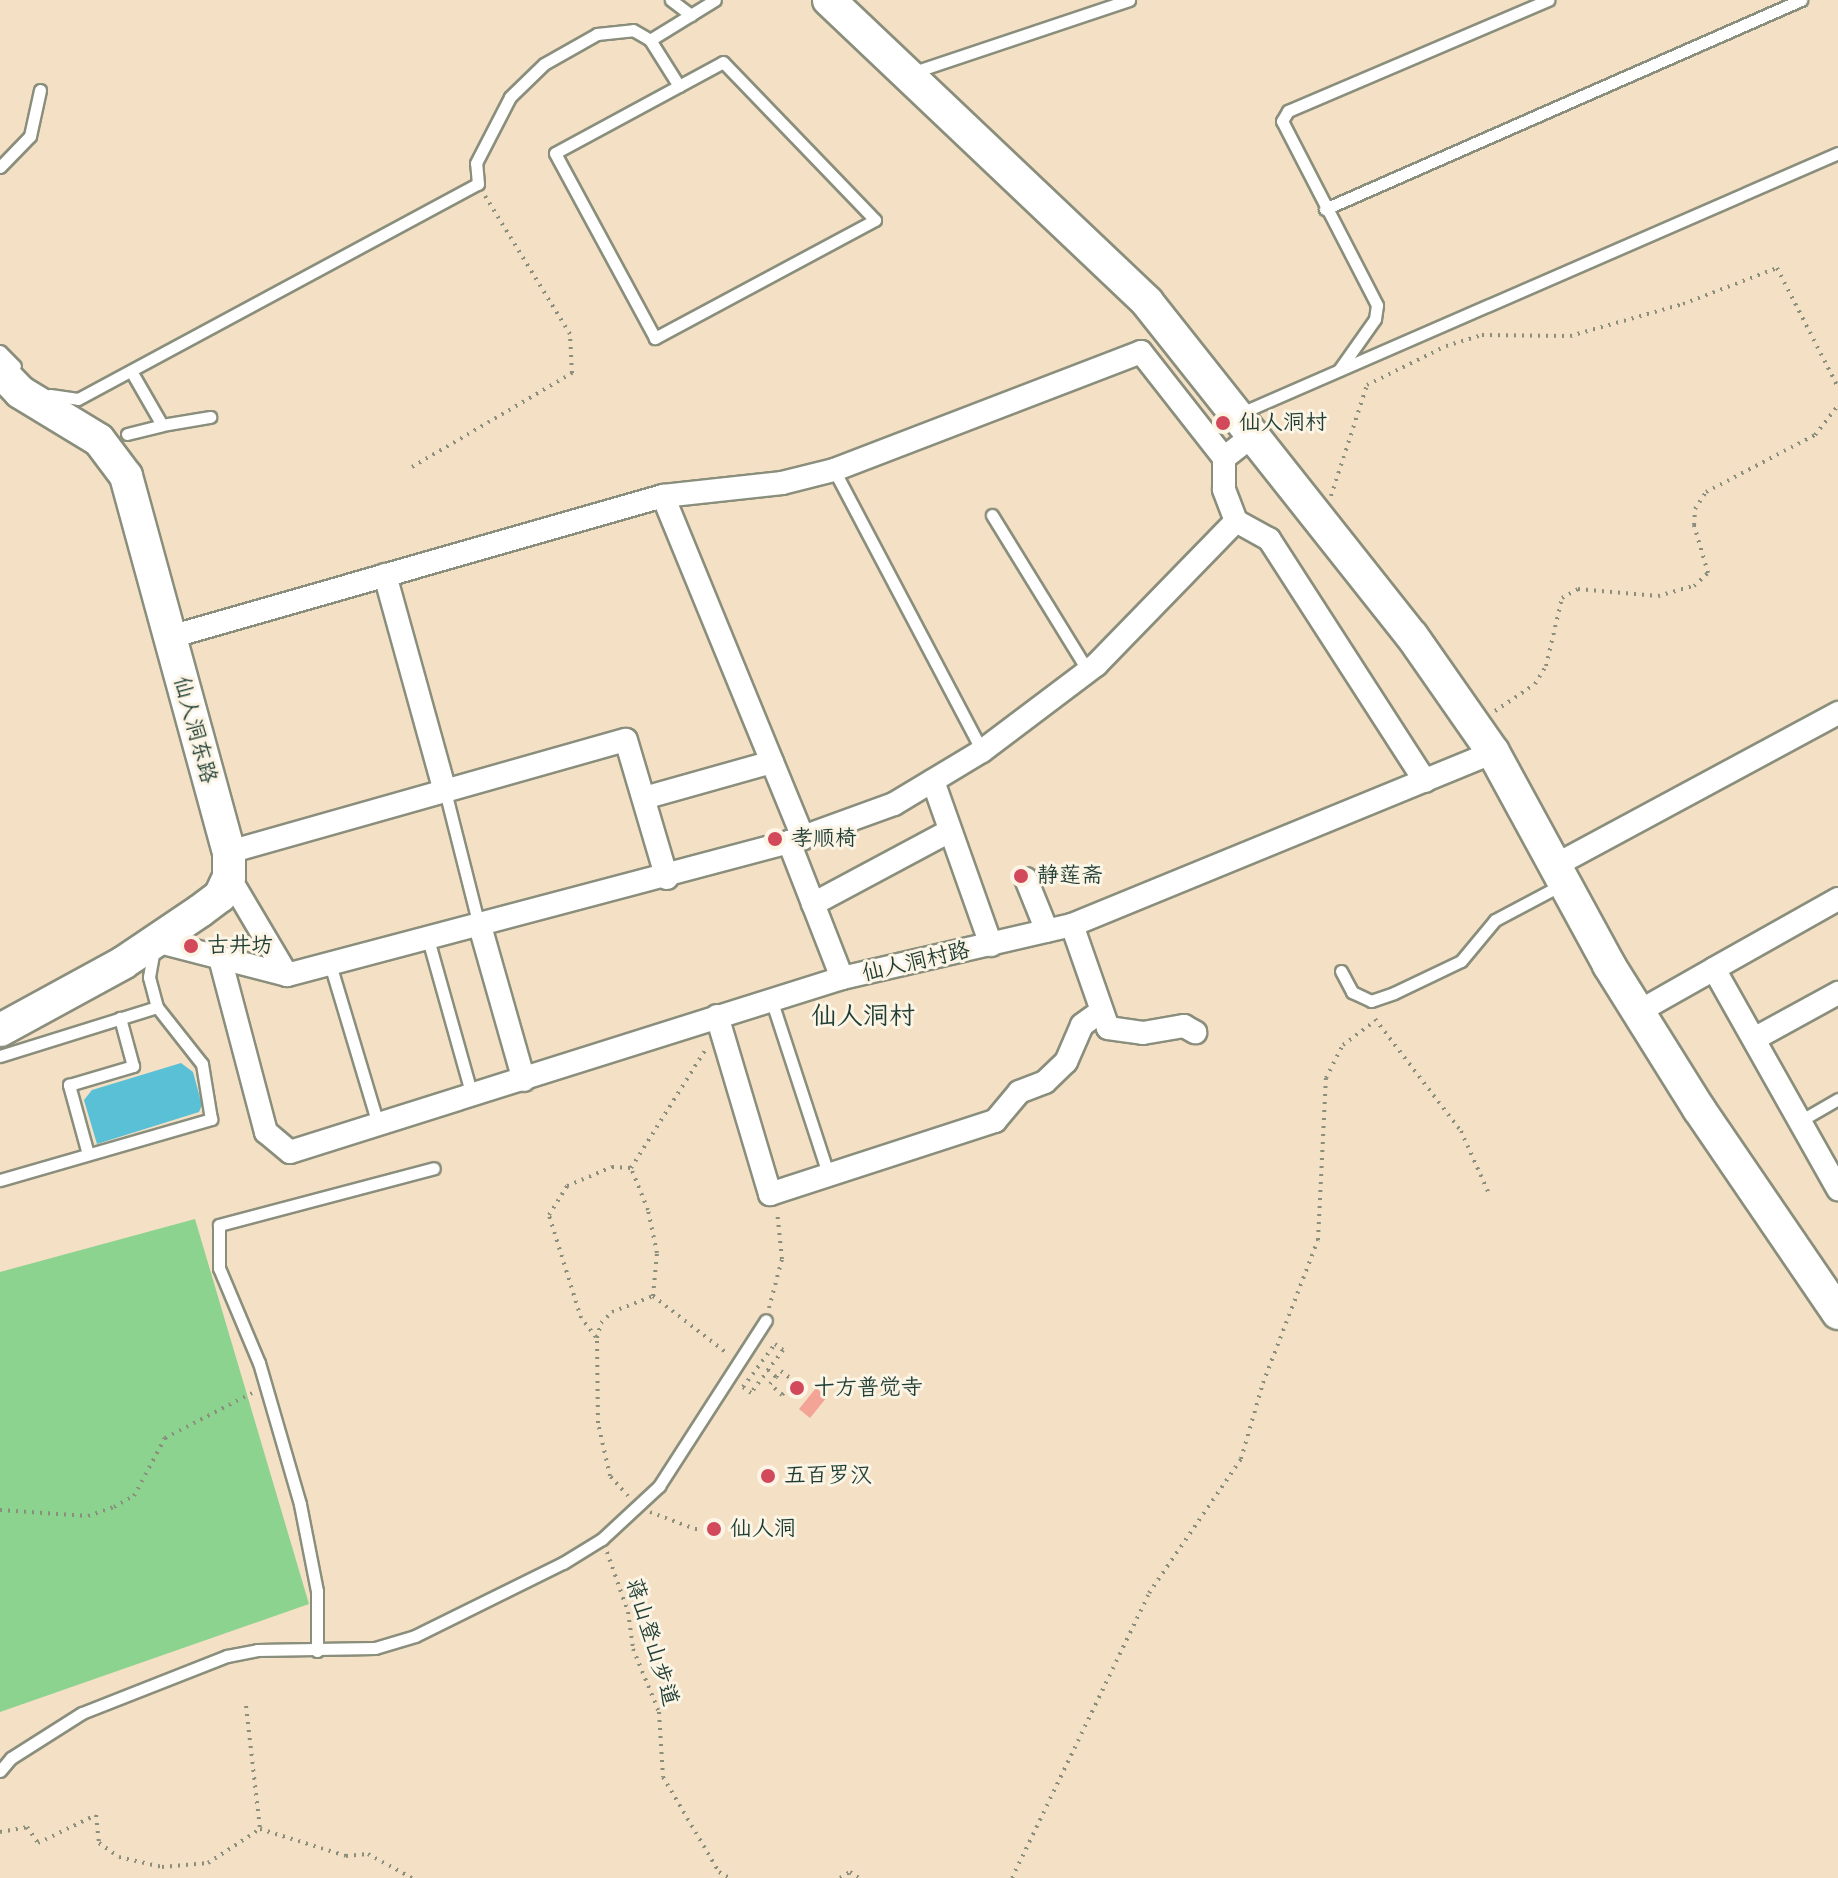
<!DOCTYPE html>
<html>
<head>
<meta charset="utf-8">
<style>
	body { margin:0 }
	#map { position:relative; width:1838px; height:1878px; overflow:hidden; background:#f4e0c4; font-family:"Balsamiq Sans","LXGW WenKai TC",sans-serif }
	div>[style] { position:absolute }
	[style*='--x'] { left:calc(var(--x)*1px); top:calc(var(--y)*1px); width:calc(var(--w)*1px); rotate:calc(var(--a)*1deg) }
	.green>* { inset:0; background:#8bd38f }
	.water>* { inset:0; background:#59c0d6 }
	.building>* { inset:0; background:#f3a496 }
	.path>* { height:4px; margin-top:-2px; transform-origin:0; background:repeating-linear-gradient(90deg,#8a8e7c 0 2px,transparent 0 8px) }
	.roads { filter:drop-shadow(2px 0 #8a8e7c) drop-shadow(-2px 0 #8a8e7c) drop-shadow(0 2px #8a8e7c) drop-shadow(0 -2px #8a8e7c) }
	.lane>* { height:11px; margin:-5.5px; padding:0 5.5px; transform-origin:5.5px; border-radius:5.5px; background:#fff }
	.street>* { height:22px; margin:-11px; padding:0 11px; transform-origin:11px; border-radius:11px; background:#fff }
	.secondary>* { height:32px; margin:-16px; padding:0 16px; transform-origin:16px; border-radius:16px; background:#fff }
	.dots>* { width:22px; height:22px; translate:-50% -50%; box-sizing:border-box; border:4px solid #fcf5e5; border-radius:50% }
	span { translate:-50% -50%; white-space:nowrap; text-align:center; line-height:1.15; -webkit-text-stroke:6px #fcf5e5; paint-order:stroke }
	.poi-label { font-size:22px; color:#1f3d34 }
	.left { translate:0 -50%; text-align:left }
	.street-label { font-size:22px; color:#1f3d34 }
	.quarter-label { font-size:26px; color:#1f3d34 }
</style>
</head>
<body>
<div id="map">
	<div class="green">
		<div style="clip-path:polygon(195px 1219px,309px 1604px,0 1712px,0 1272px)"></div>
	</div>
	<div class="water">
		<div style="clip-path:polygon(181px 1063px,193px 1072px,202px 1105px,199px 1112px,97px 1144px,84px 1100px,92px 1090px)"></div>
	</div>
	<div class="building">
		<div style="clip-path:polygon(816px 1388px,827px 1397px,810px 1418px,799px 1409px)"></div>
	</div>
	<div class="path">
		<div style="--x:412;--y:467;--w:186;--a:-30.4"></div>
		<div style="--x:572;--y:373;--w:39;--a:-93"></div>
		<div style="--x:570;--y:334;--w:162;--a:-121.6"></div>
		<div style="--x:1331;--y:496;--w:117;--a:-72"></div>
		<div style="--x:1367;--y:385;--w:88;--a:-26.3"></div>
		<div style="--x:1446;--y:346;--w:38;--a:-17"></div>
		<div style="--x:1482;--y:335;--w:88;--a:0.7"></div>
		<div style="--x:1570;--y:336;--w:117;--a:-15.8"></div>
		<div style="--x:1683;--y:304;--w:101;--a:-21"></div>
		<div style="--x:1777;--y:268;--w:134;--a:62.9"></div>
		<div style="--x:1495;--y:711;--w:48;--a:-34"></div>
		<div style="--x:1535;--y:684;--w:21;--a:-59"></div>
		<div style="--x:1546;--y:666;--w:70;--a:-76.8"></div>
		<div style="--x:1562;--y:598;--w:18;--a:-29"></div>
		<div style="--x:1578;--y:589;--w:80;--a:5"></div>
		<div style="--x:1658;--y:596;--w:37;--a:-16"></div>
		<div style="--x:1694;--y:586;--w:19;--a:-43"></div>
		<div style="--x:1708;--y:573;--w:50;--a:-106.3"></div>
		<div style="--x:1694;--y:525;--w:16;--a:-86"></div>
		<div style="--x:1695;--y:509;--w:20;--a:-57"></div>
		<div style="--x:1706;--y:492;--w:123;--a:-27.6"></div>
		<div style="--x:1815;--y:435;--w:37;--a:-52"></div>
		<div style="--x:1375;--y:1019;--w:141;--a:52.5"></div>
		<div style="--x:1461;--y:1131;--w:71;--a:66"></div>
		<div style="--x:653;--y:1296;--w:95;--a:37.7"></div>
		<div style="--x:769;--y:1308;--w:51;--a:-75.1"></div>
		<div style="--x:782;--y:1259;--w:48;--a:-95.9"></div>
		<div style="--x:596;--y:1337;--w:24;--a:-128"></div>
		<div style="--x:581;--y:1318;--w:108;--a:-107.3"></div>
		<div style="--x:549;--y:1215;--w:34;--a:-58"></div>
		<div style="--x:567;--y:1186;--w:49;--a:-22.9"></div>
		<div style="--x:612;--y:1167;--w:19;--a:3"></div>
		<div style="--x:775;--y:1344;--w:10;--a:37"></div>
		<div style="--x:783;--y:1350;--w:54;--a:126.7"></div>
		<div style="--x:751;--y:1393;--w:10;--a:-143"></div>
		<div style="--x:743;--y:1387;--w:54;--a:-53.3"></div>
		<div style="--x:768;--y:1370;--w:11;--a:41"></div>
		<div style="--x:776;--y:1377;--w:8;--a:-50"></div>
		<div style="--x:781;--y:1371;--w:16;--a:38"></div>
		<div style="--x:794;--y:1381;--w:18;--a:131"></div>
		<div style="--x:782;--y:1395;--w:16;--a:-137"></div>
		<div style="--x:770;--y:1384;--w:9;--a:-49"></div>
		<div style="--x:628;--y:1496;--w:27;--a:-132"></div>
		<div style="--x:610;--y:1476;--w:54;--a:-102.8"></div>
		<div style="--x:598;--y:1423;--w:85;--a:-90.7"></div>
		<div style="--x:597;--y:1338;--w:16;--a:-75"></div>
		<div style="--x:601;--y:1323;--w:16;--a:-45"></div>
		<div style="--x:612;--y:1312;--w:44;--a:-21.3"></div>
		<div style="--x:653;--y:1296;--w:43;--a:-84.7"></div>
		<div style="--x:657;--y:1253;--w:44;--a:-101.8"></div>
		<div style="--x:648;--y:1210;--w:45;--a:-112"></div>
		<div style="--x:631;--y:1168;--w:141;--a:-57.8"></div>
		<div style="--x:0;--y:1510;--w:88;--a:3.9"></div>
		<div style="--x:88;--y:1516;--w:28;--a:-19"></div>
		<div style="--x:114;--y:1507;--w:23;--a:-29"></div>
		<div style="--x:134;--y:1496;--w:66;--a:-61.9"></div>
		<div style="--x:165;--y:1438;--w:98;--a:-27.3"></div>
		<div style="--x:650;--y:1512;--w:48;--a:20.7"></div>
		<div style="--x:695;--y:1529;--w:19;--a:0"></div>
		<div style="--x:607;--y:1552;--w:64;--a:70.7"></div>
		<div style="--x:628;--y:1612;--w:37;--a:82"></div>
		<div style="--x:633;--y:1649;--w:68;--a:67.6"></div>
		<div style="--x:659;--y:1712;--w:65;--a:86.5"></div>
		<div style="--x:663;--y:1777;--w:110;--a:59.5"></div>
		<div style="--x:719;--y:1872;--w:13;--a:29"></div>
		<div style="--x:246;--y:1706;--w:124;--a:83.5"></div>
		<div style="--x:0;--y:1832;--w:27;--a:-10"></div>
		<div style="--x:27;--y:1827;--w:19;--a:55"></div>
		<div style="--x:38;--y:1843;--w:64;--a:-25.8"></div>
		<div style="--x:96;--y:1815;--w:28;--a:84"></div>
		<div style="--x:99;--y:1843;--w:24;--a:35"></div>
		<div style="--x:119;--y:1857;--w:44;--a:13.1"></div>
		<div style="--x:162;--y:1867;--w:46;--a:-5"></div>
		<div style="--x:208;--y:1863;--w:62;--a:-33.2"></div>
		<div style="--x:260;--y:1829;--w:90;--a:17.4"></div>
		<div style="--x:346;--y:1856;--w:22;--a:-5"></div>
		<div style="--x:368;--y:1854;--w:50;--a:28.6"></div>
		<div style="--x:840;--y:1878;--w:12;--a:-31"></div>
		<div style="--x:850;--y:1872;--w:11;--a:34"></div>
		<div style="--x:1012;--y:1878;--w:316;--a:-64.3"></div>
		<div style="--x:1149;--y:1593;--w:163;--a:-55.5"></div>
		<div style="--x:1241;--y:1459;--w:79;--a:-73.9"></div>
		<div style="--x:1263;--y:1383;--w:153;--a:-69"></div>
		<div style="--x:1318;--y:1240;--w:162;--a:-87.2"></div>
		<div style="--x:1326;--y:1078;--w:37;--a:-63"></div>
		<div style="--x:1343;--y:1045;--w:40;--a:-37"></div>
	</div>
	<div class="roads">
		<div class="lane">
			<div style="--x:671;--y:0;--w:25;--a:37"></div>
			<div style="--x:723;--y:62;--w:219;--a:46.1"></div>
			<div style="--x:875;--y:220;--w:250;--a:151.8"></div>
			<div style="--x:655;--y:338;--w:210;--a:-118.4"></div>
			<div style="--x:555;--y:153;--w:191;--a:-28.4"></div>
			<div style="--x:911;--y:73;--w:230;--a:-18.5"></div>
			<div style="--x:679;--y:86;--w:54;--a:-122.2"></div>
			<div style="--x:650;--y:40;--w:76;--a:-31.6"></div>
			<div style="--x:0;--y:167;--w:43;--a:-45.9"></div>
			<div style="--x:30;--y:136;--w:47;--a:-77.7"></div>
			<div style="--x:1325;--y:209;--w:520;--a:-23.71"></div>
			<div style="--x:0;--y:351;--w:21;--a:45"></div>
			<div style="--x:1339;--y:370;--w:62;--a:-54.8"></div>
			<div style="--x:1375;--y:319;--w:14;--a:-82"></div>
			<div style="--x:1377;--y:305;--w:207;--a:-117.3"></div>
			<div style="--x:1282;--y:121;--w:12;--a:-59"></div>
			<div style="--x:1288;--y:111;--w:283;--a:-23.1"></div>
			<div style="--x:131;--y:371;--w:62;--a:60.1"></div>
			<div style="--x:162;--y:425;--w:49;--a:-9.5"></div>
			<div style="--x:50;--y:395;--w:28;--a:8"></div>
			<div style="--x:78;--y:399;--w:454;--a:-28.3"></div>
			<div style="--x:478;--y:184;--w:21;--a:-95"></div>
			<div style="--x:476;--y:163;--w:74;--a:-62.7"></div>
			<div style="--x:510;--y:97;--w:47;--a:-44.1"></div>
			<div style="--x:544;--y:64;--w:61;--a:-29.5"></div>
			<div style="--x:597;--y:34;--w:36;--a:-6"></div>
			<div style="--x:633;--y:30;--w:20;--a:30"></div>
			<div style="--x:1241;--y:413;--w:651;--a:-23.53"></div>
			<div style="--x:127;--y:434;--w:36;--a:-14"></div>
			<div style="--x:834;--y:470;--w:318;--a:62.2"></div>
			<div style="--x:992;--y:515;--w:183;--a:58.4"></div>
			<div style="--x:445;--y:791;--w:138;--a:75.8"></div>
			<div style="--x:428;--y:939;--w:163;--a:74.3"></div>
			<div style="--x:330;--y:964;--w:170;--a:73.3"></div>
			<div style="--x:1341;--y:971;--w:24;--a:62"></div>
			<div style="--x:1352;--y:992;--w:21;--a:25"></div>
			<div style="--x:1371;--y:1001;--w:24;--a:-19"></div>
			<div style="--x:1394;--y:993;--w:74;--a:-25.5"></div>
			<div style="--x:1461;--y:961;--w:53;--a:-50.3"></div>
			<div style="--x:1495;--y:920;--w:77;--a:-27.9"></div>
			<div style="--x:771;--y:999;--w:186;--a:71.9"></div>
			<div style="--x:0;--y:1056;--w:164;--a:-17.3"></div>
			<div style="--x:1800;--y:1121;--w:44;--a:-30.1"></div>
			<div style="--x:88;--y:1154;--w:72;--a:-105.4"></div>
			<div style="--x:69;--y:1085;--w:67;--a:-16.5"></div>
			<div style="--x:133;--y:1066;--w:50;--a:-105.2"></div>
			<div style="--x:0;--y:1180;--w:220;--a:-16.1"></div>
			<div style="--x:211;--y:1119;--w:56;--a:-99.3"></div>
			<div style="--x:202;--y:1064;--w:73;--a:-128.3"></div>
			<div style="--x:157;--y:1007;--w:31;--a:-105"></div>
			<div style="--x:149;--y:977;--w:28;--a:-80"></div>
			<div style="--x:317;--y:1651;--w:60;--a:-90"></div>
			<div style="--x:317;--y:1591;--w:89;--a:-101.1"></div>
			<div style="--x:300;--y:1504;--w:147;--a:-106.2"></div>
			<div style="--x:259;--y:1363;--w:103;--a:-112.8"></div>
			<div style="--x:219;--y:1268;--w:43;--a:-90"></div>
			<div style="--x:219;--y:1225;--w:222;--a:-14.8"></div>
			<div style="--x:0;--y:1771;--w:17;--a:-50"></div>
			<div style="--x:11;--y:1758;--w:84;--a:-32.4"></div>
			<div style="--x:82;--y:1713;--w:156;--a:-21.5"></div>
			<div style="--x:227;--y:1656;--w:31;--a:-11"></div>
			<div style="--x:257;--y:1650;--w:118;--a:-1"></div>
			<div style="--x:375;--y:1648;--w:42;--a:-16.7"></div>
			<div style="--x:415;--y:1636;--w:165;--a:-26.3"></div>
			<div style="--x:563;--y:1563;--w:46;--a:-31.6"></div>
			<div style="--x:602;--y:1539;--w:78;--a:-42.9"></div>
			<div style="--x:659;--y:1486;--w:197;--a:-57.2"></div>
		</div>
		<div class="street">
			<div style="--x:663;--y:496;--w:370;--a:67.7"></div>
			<div style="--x:1236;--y:521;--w:38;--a:29"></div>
			<div style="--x:1269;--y:539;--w:288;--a:57.2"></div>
			<div style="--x:385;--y:575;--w:224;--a:74.5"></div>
			<div style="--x:170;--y:637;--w:513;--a:-15.96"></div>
			<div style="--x:663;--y:496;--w:120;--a:-6.2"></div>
			<div style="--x:782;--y:483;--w:54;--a:-14"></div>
			<div style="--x:834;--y:470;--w:329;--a:-21"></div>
			<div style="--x:1141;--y:352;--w:135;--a:51.9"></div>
			<div style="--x:1224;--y:458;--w:37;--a:-38"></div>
			<div style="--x:933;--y:781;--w:174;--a:70.5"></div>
			<div style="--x:644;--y:798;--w:133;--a:-15.7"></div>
			<div style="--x:789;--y:842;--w:112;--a:-19.9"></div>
			<div style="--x:894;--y:804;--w:103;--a:-31.1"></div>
			<div style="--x:982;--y:751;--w:143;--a:-37"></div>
			<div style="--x:1096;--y:665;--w:201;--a:-45.8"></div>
			<div style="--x:1236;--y:521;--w:34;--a:-111"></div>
			<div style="--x:1224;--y:489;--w:31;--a:-90"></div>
			<div style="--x:229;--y:852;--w:412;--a:-15.8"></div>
			<div style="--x:626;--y:740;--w:144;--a:73.5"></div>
			<div style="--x:1554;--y:866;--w:323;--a:-28.3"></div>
			<div style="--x:229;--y:877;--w:114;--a:59.4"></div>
			<div style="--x:287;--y:975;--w:519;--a:-14.84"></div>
			<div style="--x:789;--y:842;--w:146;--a:68.7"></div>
			<div style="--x:842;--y:978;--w:236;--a:-13"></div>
			<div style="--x:1072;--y:925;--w:455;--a:-22.3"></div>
			<div style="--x:1026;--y:879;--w:56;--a:68"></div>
			<div style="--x:1838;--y:899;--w:142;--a:150.6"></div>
			<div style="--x:1714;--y:969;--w:253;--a:60.6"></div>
			<div style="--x:813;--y:904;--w:155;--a:-28.1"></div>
			<div style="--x:1072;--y:925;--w:109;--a:70.7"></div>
			<div style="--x:1108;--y:1028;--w:35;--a:8"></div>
			<div style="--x:1143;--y:1033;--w:42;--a:-9.7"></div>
			<div style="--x:1184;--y:1026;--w:13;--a:29"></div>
			<div style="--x:480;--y:926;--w:160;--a:74.1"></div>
			<div style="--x:156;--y:941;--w:135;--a:14.5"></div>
			<div style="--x:221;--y:962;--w:176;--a:75.2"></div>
			<div style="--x:266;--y:1132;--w:31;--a:40"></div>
			<div style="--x:290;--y:1152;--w:579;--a:-17.5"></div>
			<div style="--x:1638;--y:1012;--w:87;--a:-29.5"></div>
			<div style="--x:717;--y:1016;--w:186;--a:73.4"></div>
			<div style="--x:770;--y:1194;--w:237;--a:-18"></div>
			<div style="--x:995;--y:1121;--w:38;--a:-50"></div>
			<div style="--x:1019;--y:1092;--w:28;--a:-21"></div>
			<div style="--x:1045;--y:1082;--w:29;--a:-44"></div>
			<div style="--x:1066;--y:1062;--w:40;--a:-66.6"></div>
			<div style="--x:1082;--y:1025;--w:22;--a:-36"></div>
			<div style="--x:1754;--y:1039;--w:96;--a:-28.7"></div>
		</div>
		<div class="secondary">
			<div style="--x:829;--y:0;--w:439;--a:43.5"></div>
			<div style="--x:1147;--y:302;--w:426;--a:51.6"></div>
			<div style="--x:1412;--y:636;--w:141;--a:55.1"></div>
			<div style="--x:1493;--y:752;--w:243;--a:61.4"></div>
			<div style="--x:1609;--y:965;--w:170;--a:58"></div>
			<div style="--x:1699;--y:1109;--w:247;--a:55.7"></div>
			<div style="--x:0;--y:371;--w:29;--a:46"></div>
			<div style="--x:20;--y:392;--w:92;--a:31.3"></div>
			<div style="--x:99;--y:440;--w:45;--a:53.1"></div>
			<div style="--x:126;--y:476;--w:390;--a:74.7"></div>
			<div style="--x:229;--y:852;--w:25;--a:90"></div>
			<div style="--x:229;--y:877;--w:21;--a:115"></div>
			<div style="--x:220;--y:896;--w:25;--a:143"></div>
			<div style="--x:200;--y:911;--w:93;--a:146"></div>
			<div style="--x:123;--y:963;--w:140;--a:151.4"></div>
		</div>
	</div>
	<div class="dots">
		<div style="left:1223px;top:423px;background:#d1495b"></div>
		<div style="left:775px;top:839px;background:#d1495b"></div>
		<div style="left:1021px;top:876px;background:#d1495b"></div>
		<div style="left:191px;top:946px;background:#d1495b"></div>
		<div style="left:797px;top:1388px;background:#d1495b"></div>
		<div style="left:768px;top:1476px;background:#d1495b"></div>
		<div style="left:714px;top:1529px;background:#d1495b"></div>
	</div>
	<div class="poi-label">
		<span class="left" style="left:1239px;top:423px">仙人洞村</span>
		<span class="left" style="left:791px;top:839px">孝顺椅</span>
		<span class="left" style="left:1037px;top:876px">静莲斋</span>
		<span class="left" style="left:207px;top:946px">古井坊</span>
		<span class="left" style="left:813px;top:1388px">十方普觉寺</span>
		<span class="left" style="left:784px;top:1476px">五百罗汉</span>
		<span class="left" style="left:730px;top:1529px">仙人洞</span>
	</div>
	<div class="street-label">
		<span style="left:195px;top:730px;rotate:75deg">仙人洞东路</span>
		<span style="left:916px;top:962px;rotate:-13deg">仙人洞村路</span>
		<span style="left:652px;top:1642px;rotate:73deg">蒋山登山步道</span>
	</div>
	<div class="quarter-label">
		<span style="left:863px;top:1017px">仙人洞村</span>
	</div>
</div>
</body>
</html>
